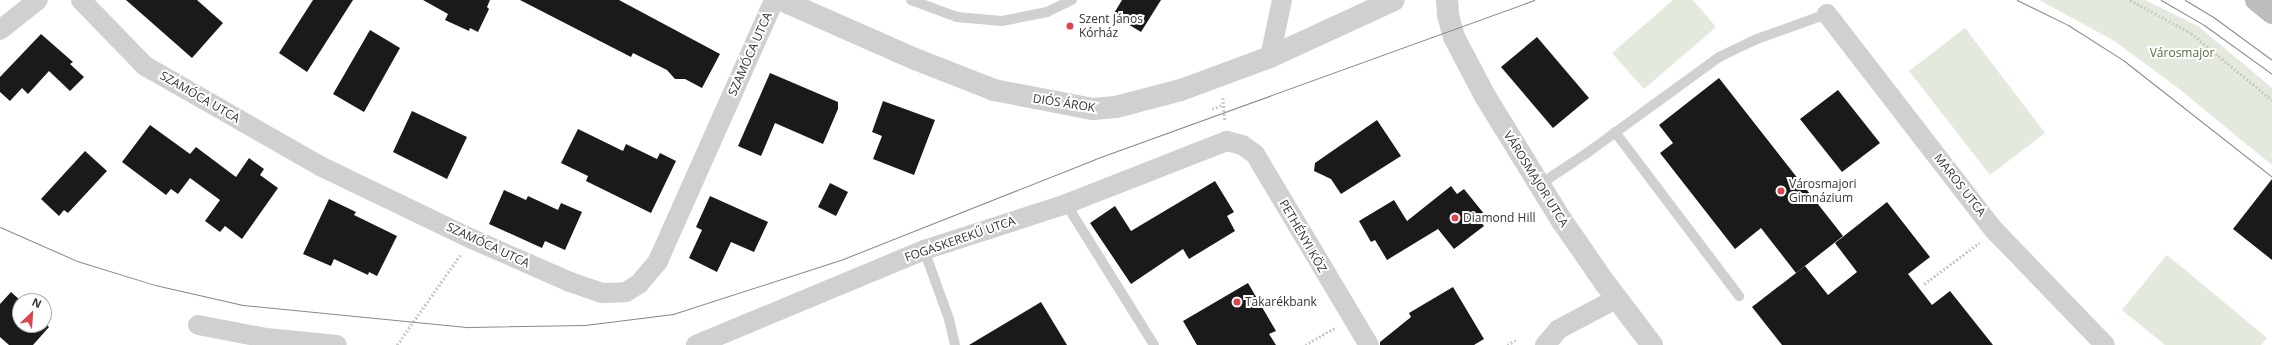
<!DOCTYPE html>
<html>
<head>
<meta charset="utf-8">
<style>
	body { margin:0 }
	#map { position:relative; width:2272px; height:345px; overflow:hidden; background:#fff; font-family:"Open Sans",sans-serif }
	div>[style] { position:absolute }
	[style*='--x'] { left:calc(var(--x)*1px); top:calc(var(--y)*1px); width:calc(var(--w)*1px); rotate:calc(var(--a)*1deg) }
	.green>* { inset:0; background:#e3e9dd }
	.building>* { inset:0; background:#1a1a1a }
	.path>* { height:2.5px; margin-top:-1.25px; transform-origin:0; background:repeating-linear-gradient(90deg,#cacaca 0 2px,transparent 0 4px) }
	.service>* { height:10px; margin:-5px; padding:0 5px; transform-origin:5px; border-radius:5px; background:#d0d0d0 }
	.minor>* { height:20px; margin:-10px; padding:0 10px; transform-origin:10px; border-radius:10px; background:#d0d0d0 }
	.tertiary>* { height:22px; margin:-11px; padding:0 11px; transform-origin:11px; border-radius:11px; background:#d0d0d0 }
	.secondary>* { height:22px; margin:-11px; padding:0 11px; transform-origin:11px; border-radius:11px; background:#bdbdbd }
	.tram>* { height:1px; margin:-0.5px; padding:0 0.5px; transform-origin:0.5px; border-radius:0.5px; background:#888 }
	.dots>* { width:11px; height:11px; translate:-50% -50%; box-sizing:border-box; border:2px solid #fff; border-radius:50% }
	span { translate:-50% -50%; white-space:nowrap; text-align:center; line-height:1.15; -webkit-text-stroke:4px #fff; paint-order:stroke }
	.poi-label { font-size:12px; color:#333 }
	.left { translate:0 -50%; text-align:left }
	.park-label { font-size:12px; color:#556d42 }
	.street-label { font-size:12px; color:#333 }
	.north { position:absolute; left:12px; top:293px; width:40px; height:40px; box-sizing:border-box; background:#fff; border:1px solid #adadad; border-radius:50%; rotate:25deg; font-size:11px; font-weight:700; line-height:16px; text-align:center; color:#333 }
	.north::after { content:''; display:block; margin:auto; width:14px; height:18px; background:#db434d; clip-path:polygon(50% 0,100% 100%,50% 72%,0 100%) }
</style>
</head>
<body>
<div id="map">
	<div class="green">
		<div style="clip-path:polygon(1673px 0,1693px 0,1716px 27px,1644px 89px,1612px 53px)"></div>
		<div style="clip-path:polygon(2039px 0,2145px 0,2198px 26px,2272px 88px,2272px 165px,2178px 88px,2116px 42px)"></div>
		<div style="clip-path:polygon(1965px 28px,2045px 133px,1990px 175px,1909px 71px)"></div>
		<div style="clip-path:polygon(2167px 255px,2267px 338px,2261px 345px,2165px 345px,2122px 310px)"></div>
	</div>
	<div class="building">
		<div style="clip-path:polygon(126px 0,197px 0,223px 23px,192px 58px)"></div>
		<div style="clip-path:polygon(313px 0,353px 0,307px 72px,279px 53px)"></div>
		<div style="clip-path:polygon(423px 0,490px 0,487px 7px,489px 9px,478px 32px,470px 28px,469px 31px,445px 20px,448px 14px)"></div>
		<div style="clip-path:polygon(520px 0,619px 0,720px 54px,702px 88px,685px 79px,675px 79px,667px 70px,633px 53px,631px 57px)"></div>
		<div style="clip-path:polygon(1122px 0,1161px 0,1141px 32px,1113px 15px)"></div>
		<div style="clip-path:polygon(370px 30px,400px 48px,364px 112px,333px 94px)"></div>
		<div style="clip-path:polygon(41px 34px,73px 62px,70px 64px,84px 77px,70px 91px,49px 71px,28px 94px,22px 88px,10px 101px,0 92px,0 77px)"></div>
		<div style="clip-path:polygon(1537px 37px,1589px 98px,1553px 128px,1501px 67px)"></div>
		<div style="clip-path:polygon(770px 73px,838px 102px,838px 109px,823px 144px,775px 123px,761px 156px,738px 146px)"></div>
		<div style="clip-path:polygon(1719px 78px,1843px 236px,1796px 273px,1761px 228px,1735px 249px,1660px 153px,1673px 143px,1659px 125px)"></div>
		<div style="clip-path:polygon(1838px 90px,1880px 143px,1842px 172px,1800px 119px)"></div>
		<div style="clip-path:polygon(883px 101px,935px 120px,914px 175px,873px 159px,882px 136px,872px 132px)"></div>
		<div style="clip-path:polygon(412px 111px,467px 137px,447px 179px,393px 152px)"></div>
		<div style="clip-path:polygon(1377px 120px,1401px 156px,1341px 194px,1331px 179px,1314px 171px,1315px 163px)"></div>
		<div style="clip-path:polygon(150px 125px,190px 154px,196px 147px,236px 177px,249px 158px,264px 169px,260px 175px,278px 188px,242px 239px,225px 226px,220px 232px,205px 221px,220px 200px,190px 178px,178px 194px,171px 189px,166px 195px,122px 162px)"></div>
		<div style="clip-path:polygon(578px 129px,623px 151px,626px 144px,657px 159px,660px 153px,676px 161px,651px 213px,586px 181px,588px 176px,561px 163px)"></div>
		<div style="clip-path:polygon(85px 151px,107px 171px,68px 213px,64px 210px,59px 216px,41px 199px)"></div>
		<div style="clip-path:polygon(2272px 179px,2272px 260px,2233px 229px)"></div>
		<div style="clip-path:polygon(1215px 181px,1234px 212px,1227px 216px,1235px 231px,1189px 259px,1183px 249px,1131px 284px,1090px 223px,1115px 206px,1131px 231px)"></div>
		<div style="clip-path:polygon(830px 183px,848px 192px,836px 216px,818px 207px)"></div>
		<div style="clip-path:polygon(1451px 186px,1457px 194px,1464px 189px,1485px 215px,1479px 220px,1484px 226px,1454px 249px,1438px 229px,1387px 260px,1375px 240px,1371px 242px,1359px 221px,1394px 200px,1407px 221px)"></div>
		<div style="clip-path:polygon(504px 190px,526px 200px,528px 196px,558px 210px,561px 203px,582px 212px,565px 250px,545px 241px,542px 248px,489px 224px)"></div>
		<div style="clip-path:polygon(710px 196px,768px 222px,754px 252px,731px 242px,717px 272px,689px 258px,702px 230px,696px 227px)"></div>
		<div style="clip-path:polygon(329px 199px,356px 212px,354px 215px,397px 236px,377px 276px,369px 272px,368px 275px,334px 259px,331px 266px,303px 254px)"></div>
		<div style="clip-path:polygon(1887px 202px,1930px 257px,1908px 274px,1932px 305px,1950px 291px,1993px 345px,1782px 345px,1752px 307px,1805px 266px,1828px 295px,1857px 272px,1835px 243px)"></div>
		<div style="clip-path:polygon(1248px 283px,1276px 331px,1269px 334px,1276px 345px,1197px 345px,1183px 321px)"></div>
		<div style="clip-path:polygon(1453px 287px,1484px 339px,1474px 345px,1380px 345px,1380px 342px,1411px 317px,1409px 313px)"></div>
		<div style="clip-path:polygon(11px 292px,21px 301px,20px 325px,44px 325px,44px 322px,49px 327px,33px 345px,9px 345px,0 337px,0 304px)"></div>
		<div style="clip-path:polygon(1041px 302px,1067px 345px,969px 345px)"></div>
	</div>
	<div class="path">
		<div style="--x:2130;--y:0;--w:69;--a:28.4"></div>
		<div style="--x:2191;--y:33;--w:105;--a:39.6"></div>
		<div style="--x:1223;--y:98;--w:22;--a:85"></div>
		<div style="--x:1212;--y:109;--w:11;--a:-22"></div>
		<div style="--x:1924;--y:284;--w:69;--a:-36.7"></div>
		<div style="--x:397;--y:345;--w:110;--a:-55"></div>
		<div style="--x:1305;--y:345;--w:34;--a:-30"></div>
		<div style="--x:1507;--y:345;--w:10;--a:-29"></div>
	</div>
	<div class="service">
		<div style="--x:911;--y:0;--w:49;--a:20.3"></div>
		<div style="--x:957;--y:17;--w:45;--a:5.1"></div>
		<div style="--x:1002;--y:21;--w:46;--a:-11.3"></div>
		<div style="--x:1047;--y:12;--w:28;--a:-26"></div>
		<div style="--x:1615;--y:132;--w:206;--a:52.9"></div>
		<div style="--x:1539;--y:185;--w:58;--a:-33.7"></div>
		<div style="--x:1587;--y:153;--w:163;--a:-36"></div>
		<div style="--x:1719;--y:57;--w:42;--a:-25.3"></div>
		<div style="--x:1757;--y:39;--w:74;--a:-19.7"></div>
		<div style="--x:1066;--y:204;--w:166;--a:58"></div>
		<div style="--x:924;--y:250;--w:73;--a:70.1"></div>
		<div style="--x:949;--y:319;--w:27;--a:77"></div>
	</div>
	<div class="minor">
		<div style="--x:81;--y:0;--w:92;--a:45.9"></div>
		<div style="--x:145;--y:66;--w:202;--a:29.7"></div>
		<div style="--x:320;--y:166;--w:169;--a:25.7"></div>
		<div style="--x:472;--y:239;--w:107;--a:23.7"></div>
		<div style="--x:570;--y:282;--w:34;--a:19"></div>
		<div style="--x:602;--y:293;--w:24;--a:-2"></div>
		<div style="--x:626;--y:292;--w:15;--a:-32"></div>
		<div style="--x:639;--y:284;--w:30;--a:-50"></div>
		<div style="--x:658;--y:261;--w:286;--a:-66"></div>
		<div style="--x:1827;--y:14;--w:274;--a:52.3"></div>
		<div style="--x:1995;--y:231;--w:158;--a:46"></div>
		<div style="--x:0;--y:30;--w:48;--a:-38.3"></div>
		<div style="--x:1270;--y:57;--w:58;--a:-78.1"></div>
		<div style="--x:198;--y:325;--w:69;--a:10.8"></div>
		<div style="--x:266;--y:338;--w:71;--a:5.6"></div>
		<div style="--x:696;--y:345;--w:247;--a:-22.6"></div>
		<div style="--x:924;--y:250;--w:149;--a:-17.9"></div>
		<div style="--x:1066;--y:204;--w:173;--a:-21.4"></div>
		<div style="--x:1227;--y:141;--w:16;--a:15"></div>
		<div style="--x:1242;--y:145;--w:16;--a:35"></div>
		<div style="--x:1255;--y:154;--w:222;--a:59.2"></div>
		<div style="--x:1545;--y:345;--w:21;--a:-49"></div>
		<div style="--x:1559;--y:329;--w:64;--a:-27.8"></div>
	</div>
	<div class="tertiary">
		<div style="--x:781;--y:0;--w:146;--a:23.8"></div>
		<div style="--x:915;--y:59;--w:85;--a:21.4"></div>
		<div style="--x:994;--y:90;--w:101;--a:10.9"></div>
		<div style="--x:1093;--y:109;--w:23;--a:-5"></div>
		<div style="--x:1116;--y:107;--w:67;--a:-14.7"></div>
		<div style="--x:1181;--y:90;--w:95;--a:-20.3"></div>
		<div style="--x:1270;--y:57;--w:136;--a:-24.7"></div>
		<div style="--x:1447;--y:0;--w:15;--a:86"></div>
		<div style="--x:1448;--y:15;--w:23;--a:75"></div>
		<div style="--x:1454;--y:37;--w:67;--a:62.3"></div>
		<div style="--x:1485;--y:96;--w:147;--a:58.4"></div>
		<div style="--x:1562;--y:221;--w:75;--a:55.3"></div>
		<div style="--x:1605;--y:283;--w:78;--a:52.8"></div>
	</div>
	<div class="secondary">
		<div style="--x:2256;--y:0;--w:21;--a:39"></div>
	</div>
	<div class="tram">
		<div style="--x:2017;--y:0;--w:57;--a:26.1"></div>
		<div style="--x:2068;--y:25;--w:65;--a:32.5"></div>
		<div style="--x:2123;--y:60;--w:189;--a:38.1"></div>
		<div style="--x:2161;--y:0;--w:50;--a:30.2"></div>
		<div style="--x:2204;--y:25;--w:84;--a:35.8"></div>
		<div style="--x:2185;--y:0;--w:31;--a:31"></div>
		<div style="--x:2212;--y:16;--w:74;--a:36.3"></div>
		<div style="--x:0;--y:227;--w:84;--a:23.8"></div>
		<div style="--x:77;--y:261;--w:82;--a:17.1"></div>
		<div style="--x:155;--y:285;--w:90;--a:12.8"></div>
		<div style="--x:243;--y:305;--w:227;--a:5.6"></div>
		<div style="--x:469;--y:327;--w:116;--a:-1"></div>
		<div style="--x:585;--y:325;--w:89;--a:-7.1"></div>
		<div style="--x:673;--y:314;--w:179;--a:-17.9"></div>
		<div style="--x:843;--y:259;--w:271;--a:-21.6"></div>
		<div style="--x:1095;--y:159;--w:467;--a:-19.9"></div>
	</div>
	<div class="dots">
		<div style="left:1070px;top:26px;background:#db434d"></div>
		<div style="left:1781px;top:191px;background:#db434d"></div>
		<div style="left:1455px;top:218px;background:#db434d"></div>
		<div style="left:1237px;top:302px;background:#db434d"></div>
	</div>
	<div class="poi-label">
		<span class="left" style="left:1079px;top:26px">Szent János<br>Kórház</span>
		<span class="left" style="left:1789px;top:191px">Városmajori<br>Gimnázium</span>
		<span class="left" style="left:1463px;top:218px">Diamond Hill</span>
		<span class="left" style="left:1245px;top:302px">Takarékbank</span>
	</div>
	<div class="park-label">
		<span style="left:2182px;top:53px">Városmajor</span>
	</div>
	<div class="street-label">
		<span style="left:750px;top:54px;rotate:-66deg">SZAMÓCA UTCA</span>
		<span style="left:200px;top:97px;rotate:30deg">SZAMÓCA UTCA</span>
		<span style="left:1064px;top:103px;rotate:9deg">DIÓS ÁROK</span>
		<span style="left:1536px;top:179px;rotate:58deg">VÁROSMAJOR UTCA</span>
		<span style="left:1960px;top:185px;rotate:52deg">MAROS UTCA</span>
		<span style="left:1303px;top:236px;rotate:60deg">PETHÉNYI KÖZ</span>
		<span style="left:960px;top:239px;rotate:-19deg">FOGASKEREKŰ UTCA</span>
		<span style="left:488px;top:245px;rotate:25deg">SZAMÓCA UTCA</span>
	</div>
	<div class="north">N</div>
</div>
</body>
</html>
